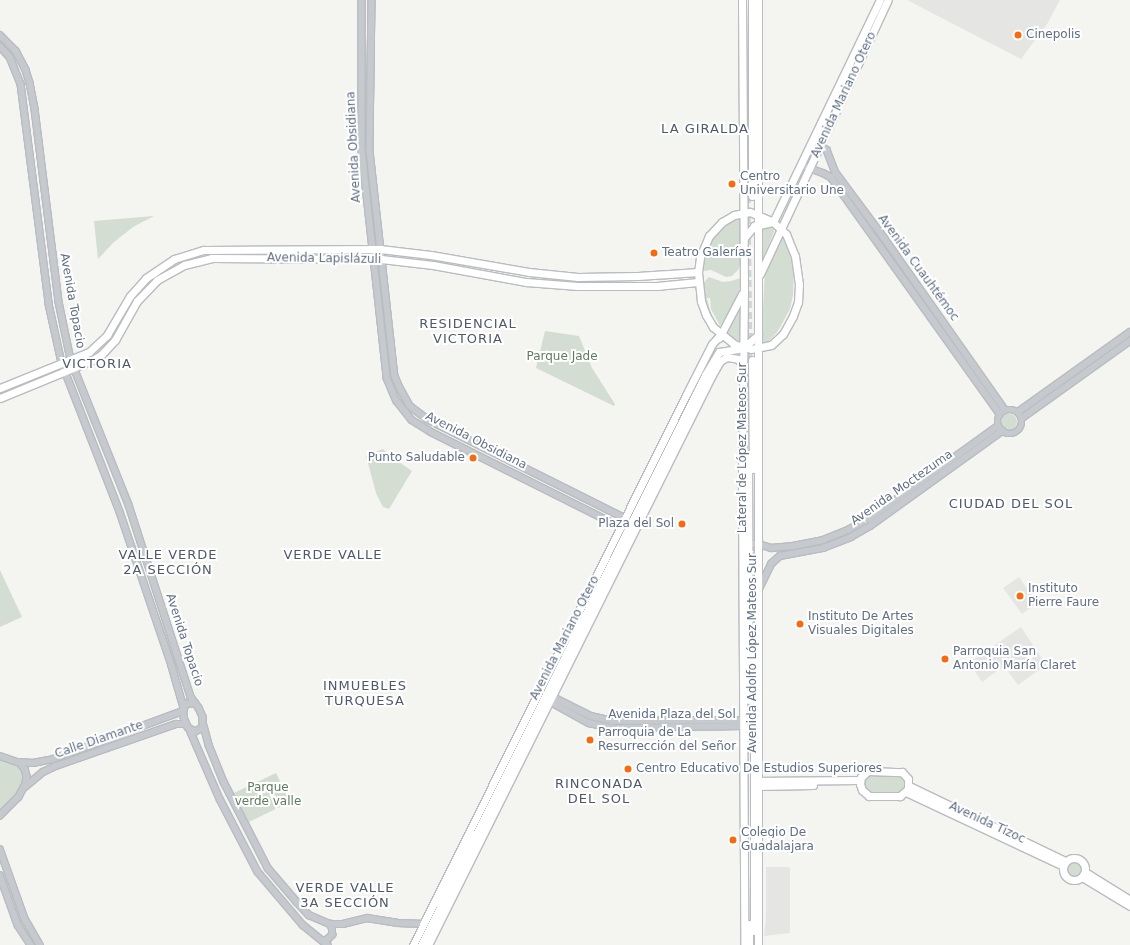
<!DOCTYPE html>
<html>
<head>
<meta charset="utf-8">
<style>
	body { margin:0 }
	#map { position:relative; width:1130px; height:945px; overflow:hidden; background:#f4f5f0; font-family:"DejaVu Sans",sans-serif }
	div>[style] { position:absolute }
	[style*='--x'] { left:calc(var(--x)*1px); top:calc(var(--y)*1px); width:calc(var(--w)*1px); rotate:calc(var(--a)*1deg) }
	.built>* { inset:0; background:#e5e5e4 }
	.green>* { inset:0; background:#d3ddd1 }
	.round { border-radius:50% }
	.major-tunnel>* { height:7px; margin-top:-3.5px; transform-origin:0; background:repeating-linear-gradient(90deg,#cfd4d5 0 7px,transparent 0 10.5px) }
	.roads { filter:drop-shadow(1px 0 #b9bcc0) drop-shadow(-1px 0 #b9bcc0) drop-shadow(0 1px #b9bcc0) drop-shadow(0 -1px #b9bcc0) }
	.minor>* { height:5.5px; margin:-2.75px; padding:0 2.75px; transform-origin:2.75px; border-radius:2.75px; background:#c6c9cd }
	.minor>.ring { margin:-2.75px; padding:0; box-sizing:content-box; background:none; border:5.5px solid #c6c9cd; border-radius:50% }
	.major>* { height:7px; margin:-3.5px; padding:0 3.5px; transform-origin:3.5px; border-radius:3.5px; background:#fff }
	.major>.ring { margin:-3.5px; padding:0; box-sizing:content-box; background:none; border:7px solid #fff; border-radius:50% }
	.dots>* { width:11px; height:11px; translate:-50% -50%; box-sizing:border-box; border:2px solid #fff; border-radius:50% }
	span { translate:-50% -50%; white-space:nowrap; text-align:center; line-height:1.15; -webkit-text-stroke:4px #fff; paint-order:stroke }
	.poi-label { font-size:12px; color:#606f85 }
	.left { translate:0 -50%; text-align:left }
	.right { translate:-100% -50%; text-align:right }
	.street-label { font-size:12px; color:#606f85 }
	.park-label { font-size:12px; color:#617b60 }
	.neighbourhood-label { font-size:13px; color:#4f5969; letter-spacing:1px }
</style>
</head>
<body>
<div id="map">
	<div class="built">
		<div style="clip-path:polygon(907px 0,1060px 0,1047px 24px,1021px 59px)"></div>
		<div style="clip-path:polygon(1019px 577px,1037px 603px,1022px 614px,1003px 588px)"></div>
		<div style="clip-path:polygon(1021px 627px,1046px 665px,1018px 685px,1004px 666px,982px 682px,969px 663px)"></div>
		<div style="clip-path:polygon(766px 867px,790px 867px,790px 933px,764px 936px,766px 919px)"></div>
	</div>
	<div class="green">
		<div style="clip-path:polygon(154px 216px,133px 227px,114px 242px,98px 259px,94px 221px)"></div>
		<div style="clip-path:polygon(740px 216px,741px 263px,738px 270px,732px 276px,726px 277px,711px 270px,704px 271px,703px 265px,707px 251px,716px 232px,723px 224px,732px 218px)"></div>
		<div style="clip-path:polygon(771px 227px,774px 230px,774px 232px,762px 261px,763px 236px,761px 228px)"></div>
		<div style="clip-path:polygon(780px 234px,786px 242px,794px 270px,793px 295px,790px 309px,778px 331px,766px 344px,759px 344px,762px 331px,765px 269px)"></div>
		<div style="clip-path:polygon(709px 277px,723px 282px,731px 281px,741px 278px,741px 286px,735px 302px,720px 326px,711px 309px,710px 298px,707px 298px,710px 310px,717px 328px,704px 306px,702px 284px)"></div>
		<div style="clip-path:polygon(741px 304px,740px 336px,742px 342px,739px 344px,724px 333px)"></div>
		<div style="clip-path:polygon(545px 331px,579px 336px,592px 368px,615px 404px,614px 406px,536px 368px)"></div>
		<div class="round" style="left:1001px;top:414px;width:16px;height:16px"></div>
		<div style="clip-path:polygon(383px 449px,389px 455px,412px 471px,389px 509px,383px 507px,376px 493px,366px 456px)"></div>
		<div style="clip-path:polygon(0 570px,22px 617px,0 627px)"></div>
		<div style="clip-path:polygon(0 759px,17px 764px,22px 769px,25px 780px,18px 795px,0 812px)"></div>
		<div style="clip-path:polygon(276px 773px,290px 802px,249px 822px,234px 793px)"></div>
		<div style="clip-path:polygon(871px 773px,900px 773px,907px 783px,902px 793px,870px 793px,864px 786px,863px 781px,864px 778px)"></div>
		<div class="round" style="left:1066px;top:861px;width:16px;height:16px"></div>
	</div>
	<div class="major-tunnel">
		<div style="--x:747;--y:196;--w:164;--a:89.3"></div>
	</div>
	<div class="roads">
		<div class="minor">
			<div style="--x:362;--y:0;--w:150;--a:90"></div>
			<div style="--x:362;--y:150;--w:229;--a:83.7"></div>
			<div style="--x:387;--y:378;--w:25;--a:67"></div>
			<div style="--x:397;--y:401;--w:24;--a:52"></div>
			<div style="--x:412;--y:420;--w:22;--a:32"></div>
			<div style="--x:431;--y:432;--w:215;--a:26.6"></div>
			<div style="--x:372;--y:0;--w:151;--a:90.8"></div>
			<div style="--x:370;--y:151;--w:226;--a:83.7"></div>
			<div style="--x:395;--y:376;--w:11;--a:68"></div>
			<div style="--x:399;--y:386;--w:23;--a:61"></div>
			<div style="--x:410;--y:406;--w:21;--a:37"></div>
			<div style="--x:427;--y:419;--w:224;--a:26.6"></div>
			<div style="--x:0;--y:35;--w:23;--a:45"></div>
			<div style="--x:16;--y:51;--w:21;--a:62"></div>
			<div style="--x:26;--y:70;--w:14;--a:73"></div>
			<div style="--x:30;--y:83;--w:26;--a:79"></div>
			<div style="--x:35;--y:109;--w:194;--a:82.9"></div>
			<div style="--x:59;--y:302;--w:59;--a:78.3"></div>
			<div style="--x:71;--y:360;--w:156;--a:68.2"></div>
			<div style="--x:129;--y:505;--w:202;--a:72.1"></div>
			<div style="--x:191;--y:697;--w:14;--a:54"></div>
			<div style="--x:199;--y:708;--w:10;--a:66"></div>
			<div style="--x:203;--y:717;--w:11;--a:90"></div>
			<div style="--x:203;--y:728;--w:9;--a:153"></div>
			<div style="--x:195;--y:732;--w:8;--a:-150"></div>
			<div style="--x:188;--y:728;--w:10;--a:-114"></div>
			<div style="--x:184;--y:719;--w:8;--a:-97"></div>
			<div style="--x:183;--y:711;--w:8;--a:-67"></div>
			<div style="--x:186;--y:704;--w:9;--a:-6"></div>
			<div style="--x:0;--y:46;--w:15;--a:48"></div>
			<div style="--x:10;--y:57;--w:29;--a:68"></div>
			<div style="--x:21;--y:84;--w:222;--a:82.7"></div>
			<div style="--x:49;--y:304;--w:60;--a:77.6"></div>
			<div style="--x:62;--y:363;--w:160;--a:68.7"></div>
			<div style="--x:120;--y:512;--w:163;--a:71.3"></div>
			<div style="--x:172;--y:666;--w:44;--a:74.1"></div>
			<div style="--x:812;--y:142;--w:17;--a:28"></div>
			<div style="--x:827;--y:150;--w:25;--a:69"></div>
			<div style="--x:836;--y:173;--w:82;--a:53.4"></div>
			<div style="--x:885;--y:239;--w:209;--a:54.9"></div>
			<div style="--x:801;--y:165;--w:23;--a:20"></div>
			<div style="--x:823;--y:173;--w:9;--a:27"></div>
			<div style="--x:831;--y:177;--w:291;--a:54.5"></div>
			<div class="ring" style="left:998px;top:410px;width:18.5px;height:18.5px"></div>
			<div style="--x:1018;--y:412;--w:138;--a:-35.5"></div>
			<div style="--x:1022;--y:418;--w:133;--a:-35.5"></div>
			<div style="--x:746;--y:544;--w:12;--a:0"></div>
			<div style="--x:758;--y:544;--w:14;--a:17"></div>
			<div style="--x:771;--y:548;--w:22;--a:-5"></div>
			<div style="--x:793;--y:546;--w:31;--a:-11"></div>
			<div style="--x:823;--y:540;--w:27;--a:-22"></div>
			<div style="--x:848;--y:530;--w:24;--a:-28"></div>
			<div style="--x:869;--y:519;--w:159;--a:-35.8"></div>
			<div style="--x:759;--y:589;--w:28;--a:-64"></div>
			<div style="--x:771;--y:564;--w:12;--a:-42"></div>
			<div style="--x:780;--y:556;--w:44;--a:-10.5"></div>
			<div style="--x:823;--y:548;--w:30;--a:-21"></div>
			<div style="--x:851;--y:537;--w:22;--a:-30"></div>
			<div style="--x:870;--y:526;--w:163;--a:-35.7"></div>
			<div style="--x:549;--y:695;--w:47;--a:26.6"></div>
			<div style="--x:591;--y:716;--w:23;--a:13"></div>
			<div style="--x:613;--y:721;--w:144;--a:-0.4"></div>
			<div style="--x:547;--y:700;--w:48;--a:28.7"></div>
			<div style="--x:589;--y:723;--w:25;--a:12"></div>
			<div style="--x:613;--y:728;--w:130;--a:-0.9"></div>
			<div style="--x:204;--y:726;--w:20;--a:75"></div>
			<div style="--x:209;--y:745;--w:40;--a:68"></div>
			<div style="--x:224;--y:782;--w:97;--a:62.9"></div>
			<div style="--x:268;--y:868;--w:45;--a:49.5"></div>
			<div style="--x:297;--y:902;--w:18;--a:47"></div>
			<div style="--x:309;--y:915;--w:23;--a:23"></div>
			<div style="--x:330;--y:924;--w:13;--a:0"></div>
			<div style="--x:343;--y:924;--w:25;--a:-14"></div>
			<div style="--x:367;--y:918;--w:30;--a:9"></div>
			<div style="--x:397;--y:923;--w:29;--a:2"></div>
			<div style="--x:190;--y:730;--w:75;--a:66.5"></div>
			<div style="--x:220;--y:799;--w:82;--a:62.5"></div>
			<div style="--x:258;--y:872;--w:70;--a:49.7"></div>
			<div style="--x:303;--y:925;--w:32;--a:39"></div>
			<div style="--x:0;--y:756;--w:21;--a:19"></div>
			<div style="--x:20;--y:763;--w:8;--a:50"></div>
			<div style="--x:25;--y:769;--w:7;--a:74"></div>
			<div style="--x:27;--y:776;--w:8;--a:97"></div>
			<div style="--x:26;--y:784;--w:15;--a:118"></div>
			<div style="--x:19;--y:797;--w:27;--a:135"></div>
			<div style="--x:18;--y:762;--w:15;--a:4"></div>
			<div style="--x:33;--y:763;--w:20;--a:-11"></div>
			<div style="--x:53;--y:759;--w:139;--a:-20.3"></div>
			<div style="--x:25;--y:787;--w:23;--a:-40"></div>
			<div style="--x:43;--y:772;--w:14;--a:-25"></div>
			<div style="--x:56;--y:766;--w:127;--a:-19.3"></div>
			<div style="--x:176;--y:724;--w:10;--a:0"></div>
			<div style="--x:0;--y:849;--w:74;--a:70.3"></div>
			<div style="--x:25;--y:919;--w:30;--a:60"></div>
			<div style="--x:0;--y:875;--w:53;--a:70.2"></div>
			<div style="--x:18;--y:925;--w:24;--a:57"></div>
			<div style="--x:323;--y:941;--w:5;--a:-22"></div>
			<div style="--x:328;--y:939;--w:6;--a:-45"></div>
			<div style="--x:332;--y:935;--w:6;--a:-90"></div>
			<div style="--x:332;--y:929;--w:5;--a:-112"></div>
		</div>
		<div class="major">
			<div style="--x:742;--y:0;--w:289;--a:89.6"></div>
			<div style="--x:744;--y:289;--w:198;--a:90.6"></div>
			<div style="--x:742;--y:487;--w:458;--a:89.7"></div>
			<div style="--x:752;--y:0;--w:196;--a:90"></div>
			<div style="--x:750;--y:212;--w:25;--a:23"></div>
			<div style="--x:773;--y:222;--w:18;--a:43"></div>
			<div style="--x:786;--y:234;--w:24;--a:68"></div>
			<div style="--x:795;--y:256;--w:28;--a:82"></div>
			<div style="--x:799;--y:284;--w:18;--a:93"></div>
			<div style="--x:798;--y:302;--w:15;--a:110"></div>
			<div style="--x:793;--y:316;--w:21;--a:119"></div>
			<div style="--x:783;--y:334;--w:16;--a:137"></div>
			<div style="--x:771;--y:345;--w:20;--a:169"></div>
			<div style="--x:751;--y:349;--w:18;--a:-164"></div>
			<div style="--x:734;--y:344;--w:27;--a:-141"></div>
			<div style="--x:713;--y:327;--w:14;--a:-120"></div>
			<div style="--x:706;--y:315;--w:15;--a:-110"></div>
			<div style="--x:701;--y:301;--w:29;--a:-96"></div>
			<div style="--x:698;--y:272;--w:15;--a:-82"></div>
			<div style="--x:700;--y:257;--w:23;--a:-67"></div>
			<div style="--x:709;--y:236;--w:19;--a:-47"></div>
			<div style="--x:722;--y:222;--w:14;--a:-30"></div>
			<div style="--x:734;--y:215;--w:16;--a:-11"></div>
			<div style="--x:744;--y:238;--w:16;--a:-50"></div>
			<div style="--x:754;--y:226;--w:19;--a:-12"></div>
			<div style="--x:773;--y:222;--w:246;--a:-64.3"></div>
			<div style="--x:760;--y:274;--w:302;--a:-65"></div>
			<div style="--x:719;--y:338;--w:50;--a:-62.4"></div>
			<div style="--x:752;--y:360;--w:109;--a:89.5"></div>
			<div style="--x:0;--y:388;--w:96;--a:-22"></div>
			<div style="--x:89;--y:352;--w:25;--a:-43"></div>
			<div style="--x:107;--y:335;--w:45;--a:-59.5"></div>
			<div style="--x:130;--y:296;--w:24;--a:-48"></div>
			<div style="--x:146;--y:278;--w:34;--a:-34"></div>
			<div style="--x:174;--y:259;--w:31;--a:-17"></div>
			<div style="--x:204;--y:250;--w:176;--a:-0.3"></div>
			<div style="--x:380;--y:249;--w:51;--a:6.7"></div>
			<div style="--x:431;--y:255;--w:99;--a:9.8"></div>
			<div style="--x:529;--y:272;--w:49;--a:5.8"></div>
			<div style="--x:578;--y:277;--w:60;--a:-1"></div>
			<div style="--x:638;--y:276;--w:60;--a:-3.8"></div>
			<div style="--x:0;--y:398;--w:100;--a:-22.4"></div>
			<div style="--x:92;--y:360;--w:10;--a:-29"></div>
			<div style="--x:101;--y:355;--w:21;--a:-47"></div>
			<div style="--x:115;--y:340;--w:45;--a:-60.6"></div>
			<div style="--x:137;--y:301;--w:29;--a:-46"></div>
			<div style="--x:157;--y:280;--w:31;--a:-29"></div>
			<div style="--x:184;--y:265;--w:29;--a:-14"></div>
			<div style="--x:212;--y:258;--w:169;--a:0.3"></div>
			<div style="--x:381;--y:259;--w:52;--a:6.6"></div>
			<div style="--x:433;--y:265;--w:95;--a:10.4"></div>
			<div style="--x:526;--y:282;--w:52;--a:4.4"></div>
			<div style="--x:578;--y:286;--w:79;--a:0"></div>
			<div style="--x:657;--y:286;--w:41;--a:-5.6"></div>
			<div style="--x:748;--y:454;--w:246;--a:89.8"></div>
			<div style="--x:868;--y:771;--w:34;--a:2"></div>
			<div style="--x:902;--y:772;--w:9;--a:49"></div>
			<div style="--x:908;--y:779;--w:10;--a:90"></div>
			<div style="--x:908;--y:789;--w:11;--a:139"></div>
			<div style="--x:900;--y:796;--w:31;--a:180"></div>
			<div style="--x:869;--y:796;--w:9;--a:-139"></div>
			<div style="--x:862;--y:790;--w:6;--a:-108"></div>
			<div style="--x:860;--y:784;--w:7;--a:-82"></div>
			<div style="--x:861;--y:777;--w:9;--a:-41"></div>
			<div style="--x:754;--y:781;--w:106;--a:-0.5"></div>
			<div style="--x:756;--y:786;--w:57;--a:-1"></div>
			<div style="--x:909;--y:786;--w:173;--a:25.7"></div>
			<div style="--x:906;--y:792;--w:174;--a:25.2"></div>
			<div class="ring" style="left:1063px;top:858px;width:15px;height:15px"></div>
			<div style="--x:1085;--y:872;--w:53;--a:31.9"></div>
			<div style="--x:1082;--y:877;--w:56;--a:31.1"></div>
			<div style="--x:749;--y:924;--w:21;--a:90"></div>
			<div style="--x:754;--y:931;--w:296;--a:-90"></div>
			<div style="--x:413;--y:945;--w:614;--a:-63.6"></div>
			<div style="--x:686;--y:395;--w:57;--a:-63"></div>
			<div style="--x:712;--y:344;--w:13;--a:-48"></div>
			<div style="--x:421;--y:945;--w:637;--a:-63.52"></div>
			<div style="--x:705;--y:375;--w:27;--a:-59"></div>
			<div style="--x:719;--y:352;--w:24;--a:-9"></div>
			<div style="--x:743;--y:348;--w:20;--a:-41"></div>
			<div style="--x:428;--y:945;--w:637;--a:-63.52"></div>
			<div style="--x:712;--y:375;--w:16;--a:-60"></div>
			<div style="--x:720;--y:361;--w:8;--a:-30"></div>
			<div style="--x:727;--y:357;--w:11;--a:10"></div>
			<div style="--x:738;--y:359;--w:9;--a:54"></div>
			<div style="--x:758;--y:945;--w:945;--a:-90"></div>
		</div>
	</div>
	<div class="dots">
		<div style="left:1018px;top:35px;background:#f66b0f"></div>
		<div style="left:732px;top:184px;background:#f66b0f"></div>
		<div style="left:654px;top:253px;background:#f66b0f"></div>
		<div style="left:473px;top:458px;background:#f66b0f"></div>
		<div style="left:682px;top:524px;background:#f66b0f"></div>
		<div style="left:1020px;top:596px;background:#f66b0f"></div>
		<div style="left:800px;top:624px;background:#f66b0f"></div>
		<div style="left:945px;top:659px;background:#f66b0f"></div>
		<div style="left:590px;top:740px;background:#f66b0f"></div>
		<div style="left:628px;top:769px;background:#f66b0f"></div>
		<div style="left:733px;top:840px;background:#f66b0f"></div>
	</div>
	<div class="poi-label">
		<span class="left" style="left:1026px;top:35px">Cinepolis</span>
		<span class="left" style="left:740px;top:184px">Centro<br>Universitario Une</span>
		<span class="left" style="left:662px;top:253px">Teatro Galerías</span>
		<span class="right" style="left:465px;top:458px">Punto Saludable</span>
		<span class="right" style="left:674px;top:524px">Plaza del Sol</span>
		<span class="left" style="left:1028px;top:596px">Instituto<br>Pierre Faure</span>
		<span class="left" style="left:808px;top:624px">Instituto De Artes<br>Visuales Digitales</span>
		<span class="left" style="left:953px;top:659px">Parroquia San<br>Antonio María Claret</span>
		<span class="left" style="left:598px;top:740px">Parroquia de La<br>Resurrección del Señor</span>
		<span class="left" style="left:636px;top:769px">Centro Educativo De Estudios Superiores</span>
		<span class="left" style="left:741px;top:840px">Colegio De<br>Guadalajara</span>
	</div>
	<div class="street-label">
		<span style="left:844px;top:95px;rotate:-65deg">Avenida Mariano Otero</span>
		<span style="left:354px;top:147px;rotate:-93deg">Avenida Obsidiana</span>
		<span style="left:324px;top:259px;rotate:1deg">Avenida Lapislázuli</span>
		<span style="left:918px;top:268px;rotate:54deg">Avenida Cuauhtémoc</span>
		<span style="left:72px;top:301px;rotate:80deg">Avenida Topacio</span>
		<span style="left:476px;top:441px;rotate:27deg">Avenida Obsidiana</span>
		<span style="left:743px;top:448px;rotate:-90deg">Lateral de López Mateos Sur</span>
		<span style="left:902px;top:488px;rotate:-35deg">Avenida Moctezuma</span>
		<span style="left:565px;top:638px;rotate:-63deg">Avenida Mariano Otero</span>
		<span style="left:184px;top:640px;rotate:72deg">Avenida Topacio</span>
		<span style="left:753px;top:653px;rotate:-90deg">Avenida Adolfo López Mateos Sur</span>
		<span style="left:672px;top:715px">Avenida Plaza del Sol</span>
		<span style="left:99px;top:740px;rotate:-19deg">Calle Diamante</span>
		<span style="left:987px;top:823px;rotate:25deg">Avenida Tizoc</span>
	</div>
	<div class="park-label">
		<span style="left:562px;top:357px">Parque Jade</span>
		<span style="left:268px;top:795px">Parque<br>verde valle</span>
	</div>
	<div class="neighbourhood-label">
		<span style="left:705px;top:129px">LA GIRALDA</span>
		<span style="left:468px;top:332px">RESIDENCIAL<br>VICTORIA</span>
		<span style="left:97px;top:364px">VICTORIA</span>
		<span style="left:1011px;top:504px">CIUDAD DEL SOL</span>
		<span style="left:333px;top:555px">VERDE VALLE</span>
		<span style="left:168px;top:563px">VALLE VERDE<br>2A SECCIÓN</span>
		<span style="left:365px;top:694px">INMUEBLES<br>TURQUESA</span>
		<span style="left:599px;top:792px">RINCONADA<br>DEL SOL</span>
		<span style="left:345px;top:896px">VERDE VALLE<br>3A SECCIÓN</span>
	</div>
</div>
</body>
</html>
